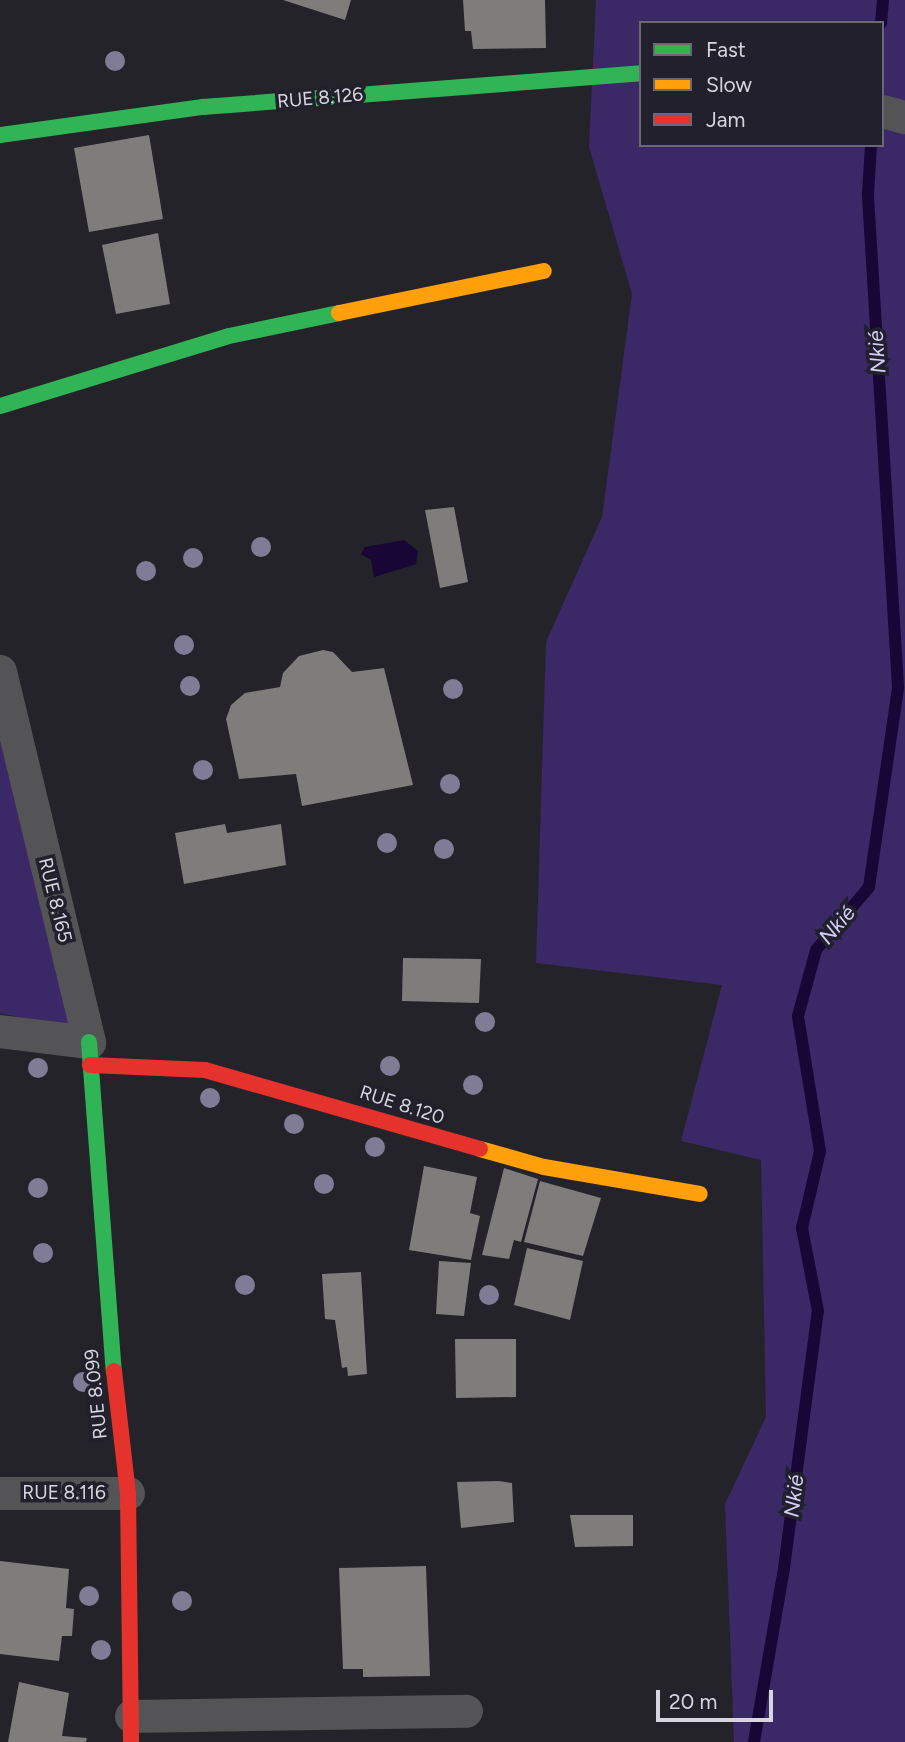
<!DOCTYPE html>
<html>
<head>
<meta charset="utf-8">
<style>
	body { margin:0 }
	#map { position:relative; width:905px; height:1742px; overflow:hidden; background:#242329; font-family:Figtree,sans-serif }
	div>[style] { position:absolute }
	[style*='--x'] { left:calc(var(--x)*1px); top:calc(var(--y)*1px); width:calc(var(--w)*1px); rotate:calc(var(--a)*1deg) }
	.green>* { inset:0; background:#3a2966 }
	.water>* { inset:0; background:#170636 }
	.stream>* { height:12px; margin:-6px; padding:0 6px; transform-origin:6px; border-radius:6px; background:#170636 }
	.building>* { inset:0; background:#7e7d7c }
	.street>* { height:33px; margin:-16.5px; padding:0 16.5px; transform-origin:16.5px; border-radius:16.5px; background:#545456 }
	.fast>* { height:16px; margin:-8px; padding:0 8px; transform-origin:8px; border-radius:8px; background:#30b455 }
	.slow>* { height:16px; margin:-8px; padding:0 8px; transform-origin:8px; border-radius:8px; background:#ff9f0a }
	.jam>* { height:16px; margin:-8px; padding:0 8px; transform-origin:8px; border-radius:8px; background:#e5322d }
	.trees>* { width:20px; height:20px; margin:-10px; border-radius:50%; background:#807c95 }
	span { translate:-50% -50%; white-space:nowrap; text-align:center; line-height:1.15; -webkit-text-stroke:7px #22202c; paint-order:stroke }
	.street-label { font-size:19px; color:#d7d6de }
	.water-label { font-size:21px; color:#d6cffa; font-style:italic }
	.legend { position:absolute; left:639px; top:21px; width:245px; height:126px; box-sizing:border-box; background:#22202c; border:2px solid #6a6973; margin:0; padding:9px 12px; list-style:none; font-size:21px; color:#d7d6de }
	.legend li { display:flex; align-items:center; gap:14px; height:35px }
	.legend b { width:35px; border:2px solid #6a6973 }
	.scale { position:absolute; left:656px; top:1690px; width:117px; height:32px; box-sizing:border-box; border:4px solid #d7d6de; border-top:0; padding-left:9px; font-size:21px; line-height:24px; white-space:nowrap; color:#d7d6de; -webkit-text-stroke:5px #22202c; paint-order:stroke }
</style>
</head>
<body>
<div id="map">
	<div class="green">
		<div style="clip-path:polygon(evenodd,596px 0,905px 0,905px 1742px,734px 1742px,725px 1504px,766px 1417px,761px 1160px,681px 1141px,722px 985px,536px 963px,546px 642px,602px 517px,632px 294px,589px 147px,596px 0,641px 23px,882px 23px,882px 145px,641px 145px,641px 23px)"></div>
		<div style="clip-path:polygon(0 654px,96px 1035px,0 1013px)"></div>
	</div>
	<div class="water">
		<div style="clip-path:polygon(404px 540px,418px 551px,416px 564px,374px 577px,371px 560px,361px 554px,365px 547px)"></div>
	</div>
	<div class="stream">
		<div style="--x:881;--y:23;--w:23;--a:-85"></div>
		<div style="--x:754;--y:1742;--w:177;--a:-80.2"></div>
		<div style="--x:784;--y:1568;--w:259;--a:-82.5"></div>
		<div style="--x:818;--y:1311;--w:85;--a:-100.9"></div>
		<div style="--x:802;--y:1228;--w:79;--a:-76.8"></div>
		<div style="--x:820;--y:1151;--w:137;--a:-99.3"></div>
		<div style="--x:798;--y:1016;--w:68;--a:-74.7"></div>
		<div style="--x:816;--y:950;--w:82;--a:-49.9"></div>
		<div style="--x:869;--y:887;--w:202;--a:-81.7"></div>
		<div style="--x:898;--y:687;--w:494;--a:-93.5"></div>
		<div style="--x:868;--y:194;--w:49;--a:-86.5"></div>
	</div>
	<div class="building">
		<div style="clip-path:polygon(283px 0,351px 0,345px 20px)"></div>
		<div style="clip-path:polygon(463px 0,545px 0,546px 48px,473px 49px,471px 31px,465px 31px)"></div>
		<div style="clip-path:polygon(149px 135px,163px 219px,89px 232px,74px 148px)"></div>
		<div style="clip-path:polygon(158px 233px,170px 304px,116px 314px,102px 245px)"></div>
		<div style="clip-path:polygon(454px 507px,468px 582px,440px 588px,425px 510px)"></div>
		<div style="clip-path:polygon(323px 650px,333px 652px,352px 672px,384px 668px,413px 785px,302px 806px,296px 774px,239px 779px,226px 719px,231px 705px,245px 693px,280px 687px,283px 673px,299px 656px)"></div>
		<div style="clip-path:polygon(225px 824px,227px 833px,281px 824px,286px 865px,184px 884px,175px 833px)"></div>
		<div style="clip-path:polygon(403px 958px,481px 959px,479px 1003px,402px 1001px)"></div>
		<div style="clip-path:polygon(424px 1166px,477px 1177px,470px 1213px,480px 1216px,471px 1260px,409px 1250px)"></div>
		<div style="clip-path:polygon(504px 1168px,538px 1179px,521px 1242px,514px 1240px,509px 1259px,482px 1255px)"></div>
		<div style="clip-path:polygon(540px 1181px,601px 1198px,583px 1256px,524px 1242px)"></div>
		<div style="clip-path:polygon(527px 1248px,583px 1261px,570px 1320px,514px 1305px)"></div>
		<div style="clip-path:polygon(439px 1261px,471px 1263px,464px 1316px,436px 1314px)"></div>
		<div style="clip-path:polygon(361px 1272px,367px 1374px,348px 1376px,347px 1367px,342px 1368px,335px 1320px,325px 1319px,322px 1274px)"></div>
		<div style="clip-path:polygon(455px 1339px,516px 1339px,516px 1397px,456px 1398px)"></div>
		<div style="clip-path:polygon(499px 1481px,512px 1483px,514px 1522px,461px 1528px,457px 1482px)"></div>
		<div style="clip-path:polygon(570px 1515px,633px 1515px,633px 1546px,575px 1547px)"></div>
		<div style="clip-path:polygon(0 1561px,69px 1569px,66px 1608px,74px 1609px,72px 1636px,62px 1636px,59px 1661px,0 1654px)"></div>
		<div style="clip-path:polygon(426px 1566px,430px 1676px,363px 1677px,363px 1669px,343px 1669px,339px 1568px)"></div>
		<div style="clip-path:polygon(19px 1682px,69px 1693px,62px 1736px,87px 1738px,86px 1742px,8px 1742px)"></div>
	</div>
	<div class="street">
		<div style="--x:882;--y:111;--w:24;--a:15"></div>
		<div style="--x:0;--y:671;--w:382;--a:76.5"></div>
		<div style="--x:89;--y:1042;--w:90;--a:-173"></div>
		<div style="--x:0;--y:1493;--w:128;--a:0"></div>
		<div style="--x:131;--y:1716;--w:335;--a:-0.9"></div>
	</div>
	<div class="fast">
		<div style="--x:0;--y:135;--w:205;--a:-7.9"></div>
		<div style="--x:203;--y:107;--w:439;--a:-4.4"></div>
		<div style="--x:0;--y:406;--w:239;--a:-17"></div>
		<div style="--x:229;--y:336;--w:112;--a:-11.8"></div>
		<div style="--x:89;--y:1042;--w:330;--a:85.7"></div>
	</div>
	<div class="slow">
		<div style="--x:339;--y:313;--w:209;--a:-11.6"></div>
		<div style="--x:480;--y:1149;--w:66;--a:15.7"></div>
		<div style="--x:544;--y:1167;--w:158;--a:9.8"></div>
	</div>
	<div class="jam">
		<div style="--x:90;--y:1065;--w:115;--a:2.5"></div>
		<div style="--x:205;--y:1070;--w:286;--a:16"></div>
		<div style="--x:114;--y:1371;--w:123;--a:83.5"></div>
		<div style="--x:128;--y:1493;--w:249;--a:89.3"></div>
	</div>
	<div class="trees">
		<div style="left:115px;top:61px"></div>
		<div style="left:261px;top:547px"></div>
		<div style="left:193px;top:558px"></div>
		<div style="left:146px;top:571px"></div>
		<div style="left:184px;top:645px"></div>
		<div style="left:190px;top:686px"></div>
		<div style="left:453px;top:689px"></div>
		<div style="left:203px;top:770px"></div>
		<div style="left:450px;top:784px"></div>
		<div style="left:387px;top:843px"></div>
		<div style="left:444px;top:849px"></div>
		<div style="left:485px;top:1022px"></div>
		<div style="left:390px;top:1066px"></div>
		<div style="left:38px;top:1068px"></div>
		<div style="left:473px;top:1085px"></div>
		<div style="left:210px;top:1098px"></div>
		<div style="left:294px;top:1124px"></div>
		<div style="left:375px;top:1147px"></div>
		<div style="left:324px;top:1184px"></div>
		<div style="left:38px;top:1188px"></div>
		<div style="left:43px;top:1253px"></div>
		<div style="left:245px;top:1285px"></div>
		<div style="left:489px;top:1295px"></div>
		<div style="left:83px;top:1382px"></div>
		<div style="left:89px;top:1596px"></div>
		<div style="left:182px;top:1601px"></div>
		<div style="left:101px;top:1650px"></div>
	</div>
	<div class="street-label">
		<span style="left:320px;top:98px;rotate:-5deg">RUE 8.126</span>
		<span style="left:55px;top:900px;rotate:76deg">RUE 8.165</span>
		<span style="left:402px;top:1105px;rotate:18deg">RUE 8.120</span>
		<span style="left:96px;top:1394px;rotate:-96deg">RUE 8.099</span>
		<span style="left:64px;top:1493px">RUE 8.116</span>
	</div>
	<div class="water-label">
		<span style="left:877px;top:352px;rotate:-94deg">Nkié</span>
		<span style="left:837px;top:925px;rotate:-49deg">Nkié</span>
		<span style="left:794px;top:1496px;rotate:-83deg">Nkié</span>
	</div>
	<ul class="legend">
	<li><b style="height:9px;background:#30b455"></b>Fast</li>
	<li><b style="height:9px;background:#ff9f0a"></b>Slow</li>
	<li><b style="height:9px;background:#e5322d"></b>Jam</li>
	</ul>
	<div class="scale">20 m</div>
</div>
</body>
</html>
